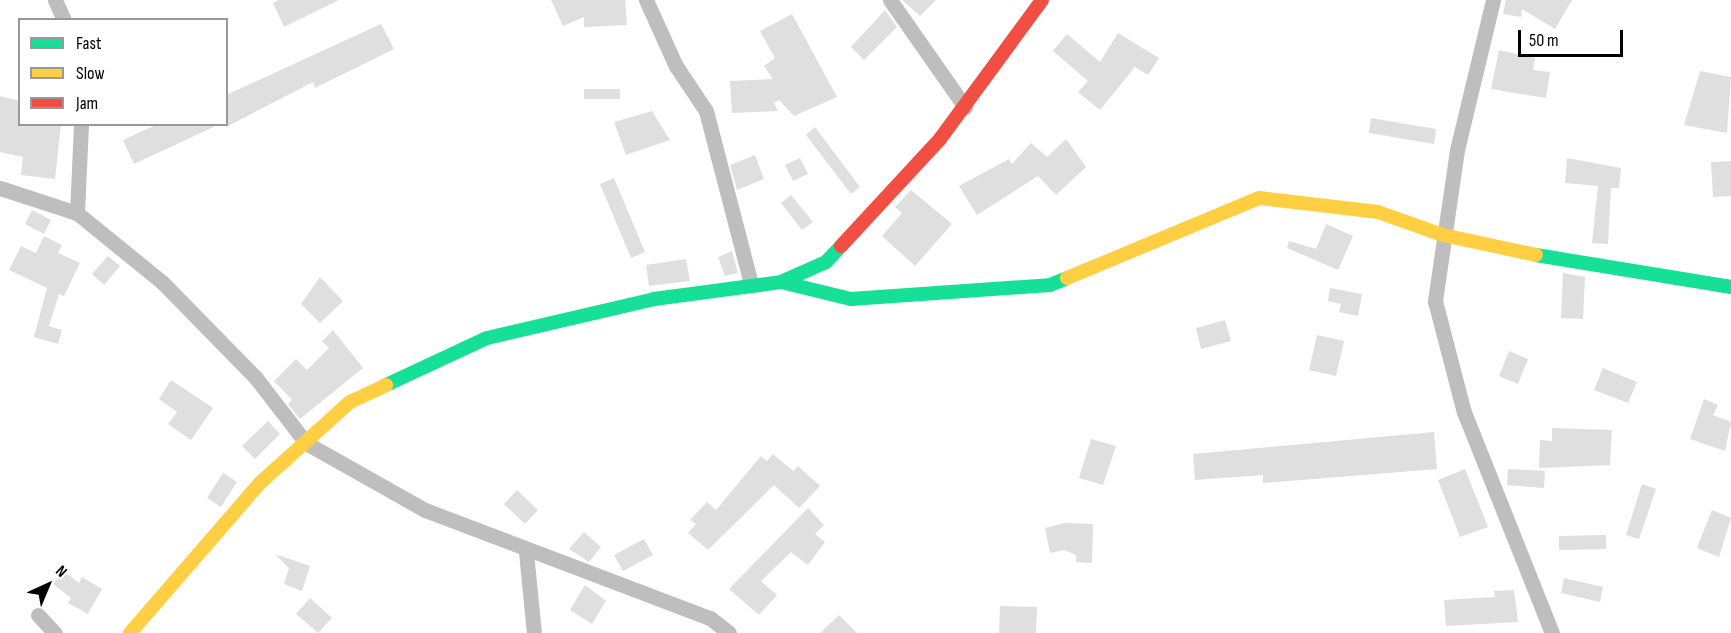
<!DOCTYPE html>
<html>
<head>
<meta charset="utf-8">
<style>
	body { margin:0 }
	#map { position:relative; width:1731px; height:633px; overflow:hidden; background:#fff; font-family:"Sofia Sans Condensed",sans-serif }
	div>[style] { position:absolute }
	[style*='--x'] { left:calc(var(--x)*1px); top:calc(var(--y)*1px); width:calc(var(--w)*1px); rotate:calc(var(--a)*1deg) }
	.building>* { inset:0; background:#dfdfdf }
	.street>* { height:15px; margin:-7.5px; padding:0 7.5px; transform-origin:7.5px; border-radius:7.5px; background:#bebebe }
	.fast>* { height:14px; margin:-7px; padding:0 7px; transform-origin:7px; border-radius:7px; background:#16e098 }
	.slow>* { height:14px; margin:-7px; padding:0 7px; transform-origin:7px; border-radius:7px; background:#ffcf43 }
	.jam>* { height:14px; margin:-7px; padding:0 7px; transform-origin:7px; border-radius:7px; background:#f24e42 }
	span { translate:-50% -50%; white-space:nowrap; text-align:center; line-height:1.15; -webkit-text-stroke:4.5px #fff; paint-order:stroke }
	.legend { position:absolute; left:18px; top:18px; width:210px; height:108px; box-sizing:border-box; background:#fff; border:2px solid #999; margin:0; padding:8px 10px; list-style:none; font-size:18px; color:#000 }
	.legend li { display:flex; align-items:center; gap:12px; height:30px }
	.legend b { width:30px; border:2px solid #999 }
	.north { position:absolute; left:18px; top:555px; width:60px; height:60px; -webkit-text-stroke:4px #fff; paint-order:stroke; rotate:44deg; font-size:16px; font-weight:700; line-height:24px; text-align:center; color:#000 }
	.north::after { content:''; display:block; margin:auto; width:21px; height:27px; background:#000; clip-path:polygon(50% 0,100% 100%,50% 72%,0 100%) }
	.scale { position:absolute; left:1518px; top:30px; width:105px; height:27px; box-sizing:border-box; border:3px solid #000; border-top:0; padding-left:8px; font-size:18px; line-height:21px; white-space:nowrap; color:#000; -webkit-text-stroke:4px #fff; paint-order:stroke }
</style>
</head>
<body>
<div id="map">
	<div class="building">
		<div style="clip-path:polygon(279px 0,339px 0,284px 27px,273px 3px)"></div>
		<div style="clip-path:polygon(551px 0,625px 0,627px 25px,584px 27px,584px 17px,563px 26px)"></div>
		<div style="clip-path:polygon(902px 0,936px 0,920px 16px)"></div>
		<div style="clip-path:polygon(1506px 0,1572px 0,1555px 29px,1522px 9px,1521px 17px,1503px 14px)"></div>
		<div style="clip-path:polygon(885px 10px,897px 27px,864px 60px,851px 47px)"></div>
		<div style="clip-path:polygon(792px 14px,837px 97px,794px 116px,779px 100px,774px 103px,778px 111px,732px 113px,730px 81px,773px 79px,764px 66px,775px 58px,760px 31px)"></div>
		<div style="clip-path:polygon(381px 24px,394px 49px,315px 88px,313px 82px,226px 127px,226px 95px)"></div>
		<div style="clip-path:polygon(1118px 33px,1159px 58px,1148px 75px,1135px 67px,1100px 110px,1078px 92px,1088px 81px,1053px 51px,1067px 34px,1100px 62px)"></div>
		<div style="clip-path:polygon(1499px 50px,1535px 58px,1533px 70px,1550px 72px,1546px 98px,1491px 89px)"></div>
		<div style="clip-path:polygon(1700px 71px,1731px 77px,1727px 133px,1684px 125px)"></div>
		<div style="clip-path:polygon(584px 89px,620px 89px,620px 99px,584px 99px)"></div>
		<div style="clip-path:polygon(0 96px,20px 101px,20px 124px,61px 124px,55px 179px,21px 175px,23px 157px,0 152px)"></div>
		<div style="clip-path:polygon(652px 111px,670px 140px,626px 155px,614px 122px)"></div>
		<div style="clip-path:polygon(1371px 118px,1436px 129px,1434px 144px,1369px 133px)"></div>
		<div style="clip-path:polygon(158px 124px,220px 124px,134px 164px,123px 140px)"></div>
		<div style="clip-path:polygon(815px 127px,860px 187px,851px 194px,806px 135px)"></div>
		<div style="clip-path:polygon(1066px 139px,1086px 167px,1056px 195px,1038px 176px,977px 215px,959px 186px,1009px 159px,1012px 164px,1031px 143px,1047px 157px)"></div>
		<div style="clip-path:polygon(755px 155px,764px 179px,737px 190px,730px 165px)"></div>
		<div style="clip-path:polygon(800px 158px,808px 174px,793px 181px,785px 165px)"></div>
		<div style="clip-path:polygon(1567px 158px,1621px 168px,1619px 188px,1611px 188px,1608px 244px,1592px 243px,1598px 186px,1565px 183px)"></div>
		<div style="clip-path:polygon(1731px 161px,1731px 196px,1713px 197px,1711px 162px)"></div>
		<div style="clip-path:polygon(614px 178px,645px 252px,631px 258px,600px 184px)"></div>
		<div style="clip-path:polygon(911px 190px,952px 224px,915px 266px,882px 236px,902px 213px,895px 207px)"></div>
		<div style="clip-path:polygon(791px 195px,813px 222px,802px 230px,781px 203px)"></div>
		<div style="clip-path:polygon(32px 210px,51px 220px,44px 234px,25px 224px)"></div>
		<div style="clip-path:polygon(1326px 224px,1353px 236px,1338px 270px,1287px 248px,1289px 241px,1316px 249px)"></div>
		<div style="clip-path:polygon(44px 236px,62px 245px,58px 253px,80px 263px,64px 296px,59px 294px,49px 326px,62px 330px,58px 344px,34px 337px,47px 288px,9px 270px,21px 246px,36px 253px)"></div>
		<div style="clip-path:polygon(732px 251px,738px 273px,725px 276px,718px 257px)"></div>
		<div style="clip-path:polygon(108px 256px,120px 266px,104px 285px,92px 274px)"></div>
		<div style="clip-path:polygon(686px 259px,690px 281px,649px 286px,646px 265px)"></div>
		<div style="clip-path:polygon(1563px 273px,1585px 277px,1583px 319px,1561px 318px)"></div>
		<div style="clip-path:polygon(320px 277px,343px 301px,320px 323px,301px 304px)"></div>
		<div style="clip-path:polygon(1330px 288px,1362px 294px,1358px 316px,1339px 312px,1341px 304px,1328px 301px)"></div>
		<div style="clip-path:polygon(1225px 320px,1231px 341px,1201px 349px,1196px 328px)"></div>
		<div style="clip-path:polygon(333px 330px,363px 368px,300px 419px,288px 404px,292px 400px,274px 381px,296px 359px,307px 370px,329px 348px,322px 341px)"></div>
		<div style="clip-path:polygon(1317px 335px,1344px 341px,1336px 376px,1309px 370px)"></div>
		<div style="clip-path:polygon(1509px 351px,1528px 359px,1518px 384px,1499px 376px)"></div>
		<div style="clip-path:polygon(1603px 368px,1637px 382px,1628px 403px,1594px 390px)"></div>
		<div style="clip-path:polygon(171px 380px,213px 408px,191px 440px,168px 424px,177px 412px,159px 399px)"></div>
		<div style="clip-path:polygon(1704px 399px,1718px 405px,1713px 415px,1731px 422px,1725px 451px,1690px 439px)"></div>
		<div style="clip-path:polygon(268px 421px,280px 434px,255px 459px,242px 446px)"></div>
		<div style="clip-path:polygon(1552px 428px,1612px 430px,1610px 465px,1539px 468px,1540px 440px,1552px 441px)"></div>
		<div style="clip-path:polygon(1434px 432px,1437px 469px,1263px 483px,1263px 475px,1195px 480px,1193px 454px)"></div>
		<div style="clip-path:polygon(1091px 439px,1116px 446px,1103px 485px,1079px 478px)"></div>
		<div style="clip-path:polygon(773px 454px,793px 471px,798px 466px,820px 486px,799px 508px,774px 485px,708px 550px,688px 533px,696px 524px,690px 520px,707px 502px,716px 510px,761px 456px,767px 461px)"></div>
		<div style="clip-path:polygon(1465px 469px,1488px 527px,1460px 537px,1438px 480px)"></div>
		<div style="clip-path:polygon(1508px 469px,1545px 471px,1544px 488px,1507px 485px)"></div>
		<div style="clip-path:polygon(223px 473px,237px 482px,221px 507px,207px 498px)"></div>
		<div style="clip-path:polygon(1642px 484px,1656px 489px,1639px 539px,1626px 535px)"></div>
		<div style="clip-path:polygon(517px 490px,538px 510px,525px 524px,504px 504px)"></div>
		<div style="clip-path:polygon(808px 508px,824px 525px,815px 534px,825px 542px,808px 565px,791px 552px,761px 581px,777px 595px,759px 615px,729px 589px)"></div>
		<div style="clip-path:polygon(1712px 510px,1731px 518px,1719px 557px,1697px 548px)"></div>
		<div style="clip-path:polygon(1065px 523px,1093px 524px,1092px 563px,1076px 562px,1076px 555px,1064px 550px,1050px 553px,1045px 528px)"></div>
		<div style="clip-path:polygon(584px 532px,601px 547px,589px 562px,569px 549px)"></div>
		<div style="clip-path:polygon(1606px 535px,1606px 549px,1559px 550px,1559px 536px)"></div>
		<div style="clip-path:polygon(644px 539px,653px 555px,623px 571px,614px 555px)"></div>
		<div style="clip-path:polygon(275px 554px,310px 566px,302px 591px,284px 584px,289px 568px)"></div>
		<div style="clip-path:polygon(64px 571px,79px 583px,82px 577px,102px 589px,88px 614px,68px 603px,71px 598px,53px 584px)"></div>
		<div style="clip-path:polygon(1564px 578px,1603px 587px,1600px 602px,1561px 593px)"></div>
		<div style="clip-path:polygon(585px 585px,606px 601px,592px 624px,570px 610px)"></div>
		<div style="clip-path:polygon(1514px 590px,1518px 622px,1446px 626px,1444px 600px,1495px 597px,1494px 591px)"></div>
		<div style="clip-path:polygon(310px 598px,332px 618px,318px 633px,296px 614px)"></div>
		<div style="clip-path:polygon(1000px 606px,1037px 607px,1036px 633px,999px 633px)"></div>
		<div style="clip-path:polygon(839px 615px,857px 633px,820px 633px)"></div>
	</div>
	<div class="street">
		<div style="--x:55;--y:0;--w:22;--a:66"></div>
		<div style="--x:646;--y:0;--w:72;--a:65.6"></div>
		<div style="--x:676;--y:66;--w:54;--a:56.3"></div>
		<div style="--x:706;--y:111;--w:179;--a:75.4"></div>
		<div style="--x:890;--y:0;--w:131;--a:55"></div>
		<div style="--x:1493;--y:0;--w:154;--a:103.5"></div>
		<div style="--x:1457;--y:150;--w:153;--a:98.3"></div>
		<div style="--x:1435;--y:301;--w:115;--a:75.4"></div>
		<div style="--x:1464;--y:412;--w:238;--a:68.3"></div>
		<div style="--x:0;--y:188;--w:81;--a:18"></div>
		<div style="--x:77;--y:213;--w:109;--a:39.1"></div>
		<div style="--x:162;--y:282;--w:134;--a:45.6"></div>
		<div style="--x:256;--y:378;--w:82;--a:52.4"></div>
		<div style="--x:306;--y:443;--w:137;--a:29.4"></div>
		<div style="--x:425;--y:510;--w:305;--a:20.8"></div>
		<div style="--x:710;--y:618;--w:24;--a:38"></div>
		<div style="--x:77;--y:213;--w:89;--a:-87.4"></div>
		<div style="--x:526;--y:552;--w:81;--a:84.4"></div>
		<div style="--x:38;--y:615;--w:25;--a:47"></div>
	</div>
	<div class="fast">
		<div style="--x:1536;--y:255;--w:198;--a:9.3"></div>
		<div style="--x:781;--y:282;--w:72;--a:13.7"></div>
		<div style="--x:851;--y:299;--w:199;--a:-4"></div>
		<div style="--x:1050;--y:285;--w:18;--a:-22"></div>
		<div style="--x:386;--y:385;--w:111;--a:-25"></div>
		<div style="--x:487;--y:338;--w:171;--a:-13.1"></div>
		<div style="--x:654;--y:299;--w:128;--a:-7.6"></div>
		<div style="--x:781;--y:282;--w:49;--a:-24"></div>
		<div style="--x:826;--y:262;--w:22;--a:-47"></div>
	</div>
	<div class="slow">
		<div style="--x:1067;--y:278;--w:208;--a:-22.6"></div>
		<div style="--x:1259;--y:198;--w:120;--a:6.7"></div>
		<div style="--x:1378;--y:212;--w:69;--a:19.5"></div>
		<div style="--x:1443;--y:235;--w:95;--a:12.1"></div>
		<div style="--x:130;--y:633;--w:198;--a:-49.1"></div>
		<div style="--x:260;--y:483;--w:121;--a:-42"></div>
		<div style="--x:350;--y:402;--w:40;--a:-25"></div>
	</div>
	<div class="jam">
		<div style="--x:841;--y:246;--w:146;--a:-47.2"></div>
		<div style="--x:940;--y:139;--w:172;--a:-53.7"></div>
	</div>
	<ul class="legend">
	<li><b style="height:8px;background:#16e098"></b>Fast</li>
	<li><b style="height:8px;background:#ffcf43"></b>Slow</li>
	<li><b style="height:8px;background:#f24e42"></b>Jam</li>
	</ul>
	<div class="north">N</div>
	<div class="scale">50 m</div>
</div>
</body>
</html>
